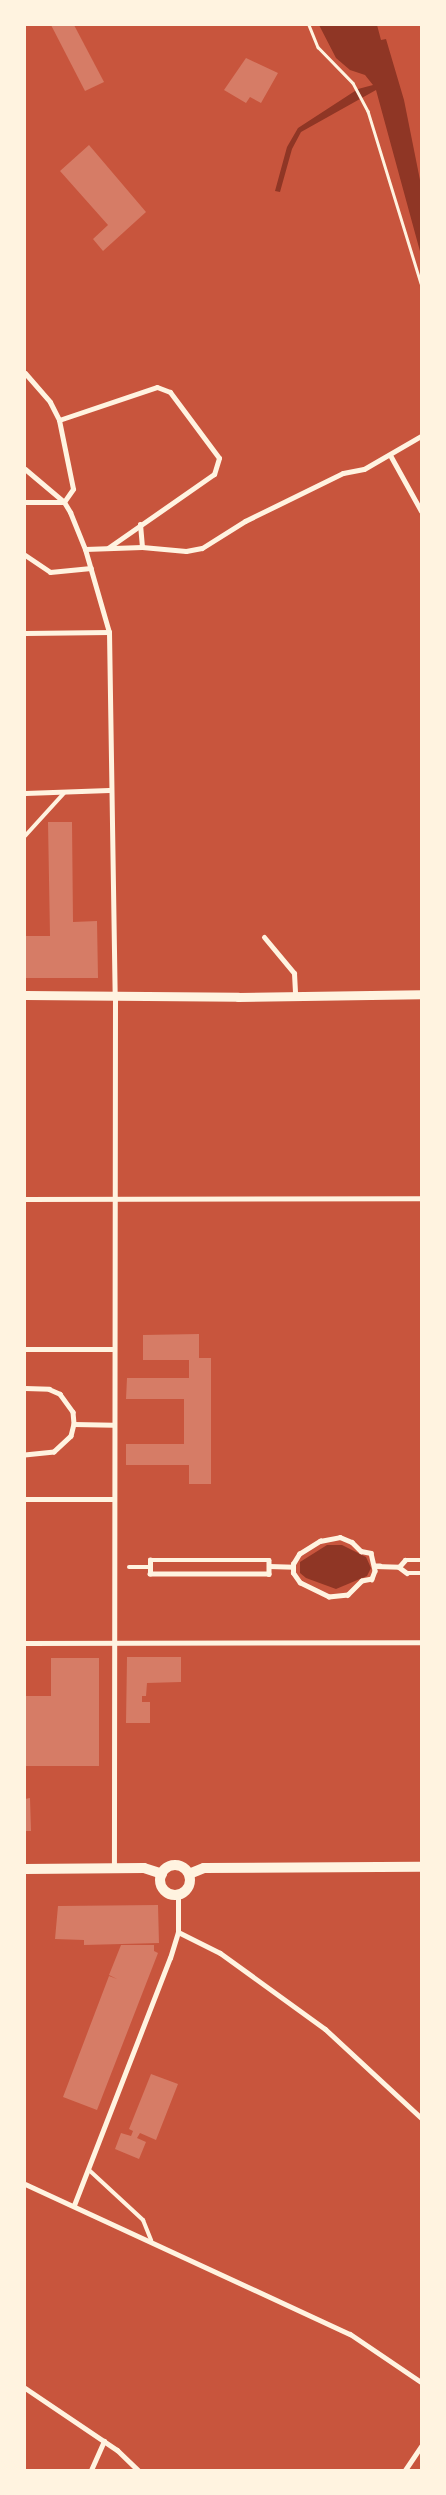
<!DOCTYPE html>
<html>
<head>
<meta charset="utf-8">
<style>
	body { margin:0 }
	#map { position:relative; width:446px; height:2495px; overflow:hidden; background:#c8553d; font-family:Figtree,sans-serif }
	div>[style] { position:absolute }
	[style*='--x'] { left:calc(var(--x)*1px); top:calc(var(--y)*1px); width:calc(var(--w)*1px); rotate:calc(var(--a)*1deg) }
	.water>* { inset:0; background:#8f3625 }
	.building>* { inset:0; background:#d67c66 }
	.path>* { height:2.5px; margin:-1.25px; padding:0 1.25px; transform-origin:1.25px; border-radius:1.25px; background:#fff3e0 }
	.service>* { height:4px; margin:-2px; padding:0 2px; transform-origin:2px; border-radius:2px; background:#fff3e0 }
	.pedestrian>* { height:4.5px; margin:-2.25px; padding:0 2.25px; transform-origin:2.25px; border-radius:2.25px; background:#fff3e0 }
	.minor>* { height:5px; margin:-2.5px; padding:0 2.5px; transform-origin:2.5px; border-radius:2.5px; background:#fff3e0 }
	.tertiary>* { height:9px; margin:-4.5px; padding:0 4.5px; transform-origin:4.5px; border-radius:4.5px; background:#fff3e0 }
	.secondary>* { height:10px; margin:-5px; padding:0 5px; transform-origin:5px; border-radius:5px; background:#fff3e0 }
	.secondary>.ring { margin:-5px; padding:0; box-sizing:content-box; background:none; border:10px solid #fff3e0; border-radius:50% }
	span { translate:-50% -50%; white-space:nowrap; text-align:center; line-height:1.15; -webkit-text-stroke:5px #fff3e0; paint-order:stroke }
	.frame { position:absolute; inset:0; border:26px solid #fff3e0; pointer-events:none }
</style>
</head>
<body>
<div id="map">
	<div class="water">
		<div style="clip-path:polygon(319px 25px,377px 25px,381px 40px,386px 39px,404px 100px,421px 185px,421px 255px,376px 90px,301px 132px,292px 149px,280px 192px,275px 191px,287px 147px,298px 128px,358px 89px,373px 85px,365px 75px,350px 70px,336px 58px)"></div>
		<div style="clip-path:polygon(327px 1545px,342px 1545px,366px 1557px,371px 1568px,367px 1576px,336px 1589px,306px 1578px,300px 1573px,300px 1562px)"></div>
	</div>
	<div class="building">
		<div style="clip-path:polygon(51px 25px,74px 25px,104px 82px,85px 91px)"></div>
		<div style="clip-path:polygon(246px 58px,278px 73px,261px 103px,250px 97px,246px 103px,224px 90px)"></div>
		<div style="clip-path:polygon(89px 145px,146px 212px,103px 251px,93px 239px,108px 225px,60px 171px)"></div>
		<div style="clip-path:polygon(48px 822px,72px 822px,73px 922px,97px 921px,98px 978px,25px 978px,25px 936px,50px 936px)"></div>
		<div style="clip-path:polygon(199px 1334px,199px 1358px,211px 1358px,211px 1484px,189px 1484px,189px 1465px,126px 1465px,126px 1444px,184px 1444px,184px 1399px,126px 1399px,127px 1378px,189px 1378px,189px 1360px,143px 1360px,143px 1335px)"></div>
		<div style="clip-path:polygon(127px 1657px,181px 1657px,181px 1682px,147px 1683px,146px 1696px,142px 1696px,142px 1702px,150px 1702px,150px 1723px,126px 1723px)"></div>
		<div style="clip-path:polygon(51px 1658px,99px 1658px,99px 1766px,25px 1766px,25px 1696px,51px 1696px)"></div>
		<div style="clip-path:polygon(30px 1798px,31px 1831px,25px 1831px,25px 1799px)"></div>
		<div style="clip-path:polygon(158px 1905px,159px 1943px,84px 1945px,84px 1940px,55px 1939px,58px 1906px)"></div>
		<div style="clip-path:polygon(121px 1945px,154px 1945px,154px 1951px,158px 1953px,97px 2110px,63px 2097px,109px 1976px,117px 1979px,109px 1975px)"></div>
		<div style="clip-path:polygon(151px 2074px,178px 2084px,156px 2140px,140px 2133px,137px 2138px,146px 2142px,139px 2159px,115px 2149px,121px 2133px,131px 2136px,133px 2131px,129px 2129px)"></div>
	</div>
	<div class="path">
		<div style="--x:309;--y:25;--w:24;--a:68"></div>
		<div style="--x:318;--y:47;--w:50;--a:45.8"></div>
		<div style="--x:353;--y:83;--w:32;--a:62"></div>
		<div style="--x:368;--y:111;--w:180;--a:72.9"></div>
	</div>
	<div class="service">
		<div style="--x:25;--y:836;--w:58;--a:-47.8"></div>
		<div style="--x:89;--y:2170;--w:74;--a:42.8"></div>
		<div style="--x:143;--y:2220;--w:22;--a:68"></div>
	</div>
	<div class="pedestrian">
		<div style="--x:25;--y:1388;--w:24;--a:2"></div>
		<div style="--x:49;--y:1389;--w:12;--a:24"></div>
		<div style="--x:60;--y:1394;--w:22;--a:54"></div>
		<div style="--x:73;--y:1412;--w:12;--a:85"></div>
		<div style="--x:74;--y:1424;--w:12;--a:104"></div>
		<div style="--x:71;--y:1436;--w:23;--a:137"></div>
		<div style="--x:54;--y:1452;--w:29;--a:174"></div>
		<div style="--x:74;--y:1424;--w:39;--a:1"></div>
		<div style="--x:340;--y:1537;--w:13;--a:23"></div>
		<div style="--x:352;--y:1542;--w:13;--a:45"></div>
		<div style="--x:361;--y:1551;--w:10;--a:11"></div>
		<div style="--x:371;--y:1553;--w:18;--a:77"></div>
		<div style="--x:375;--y:1571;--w:9;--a:111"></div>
		<div style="--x:372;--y:1579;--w:10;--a:169"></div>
		<div style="--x:362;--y:1581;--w:20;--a:135"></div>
		<div style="--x:348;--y:1595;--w:19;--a:174"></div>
		<div style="--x:329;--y:1597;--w:32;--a:-154"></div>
		<div style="--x:300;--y:1583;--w:12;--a:-125"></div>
		<div style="--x:293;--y:1573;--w:9;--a:-90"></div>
		<div style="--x:293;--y:1564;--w:12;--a:-59"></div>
		<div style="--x:299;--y:1554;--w:25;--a:-32"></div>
		<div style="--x:320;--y:1541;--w:20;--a:-11"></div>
		<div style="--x:269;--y:1566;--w:24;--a:2"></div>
		<div style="--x:380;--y:1566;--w:5;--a:180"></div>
		<div style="--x:375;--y:1566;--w:24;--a:2"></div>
		<div style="--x:399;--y:1567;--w:10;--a:37"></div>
		<div style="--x:407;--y:1573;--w:14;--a:0"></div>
		<div style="--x:129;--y:1567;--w:21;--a:0"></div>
		<div style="--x:150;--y:1567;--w:7;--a:-90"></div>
		<div style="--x:150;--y:1560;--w:119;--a:0"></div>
		<div style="--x:269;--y:1560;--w:14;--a:90"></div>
		<div style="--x:269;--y:1574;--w:119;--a:180"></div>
		<div style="--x:150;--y:1574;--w:7;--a:-90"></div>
		<div style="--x:399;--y:1567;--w:9;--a:-49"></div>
		<div style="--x:405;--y:1560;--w:16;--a:0"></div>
	</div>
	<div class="minor">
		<div style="--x:25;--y:373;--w:38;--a:49"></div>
		<div style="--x:50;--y:402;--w:20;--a:63"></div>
		<div style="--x:59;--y:420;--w:70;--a:78.5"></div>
		<div style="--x:73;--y:489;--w:16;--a:125"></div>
		<div style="--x:59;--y:420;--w:103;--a:-18.6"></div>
		<div style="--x:157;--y:387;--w:14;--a:21"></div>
		<div style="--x:170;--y:392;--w:82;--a:53.4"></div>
		<div style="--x:219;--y:458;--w:17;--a:107"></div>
		<div style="--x:214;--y:474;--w:129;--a:145.1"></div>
		<div style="--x:390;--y:455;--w:64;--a:61"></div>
		<div style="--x:25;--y:469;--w:51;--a:40.2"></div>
		<div style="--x:64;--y:502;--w:12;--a:59"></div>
		<div style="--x:70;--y:512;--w:40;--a:68"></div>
		<div style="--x:85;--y:549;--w:86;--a:73.9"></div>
		<div style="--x:109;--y:632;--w:364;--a:89.1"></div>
		<div style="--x:115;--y:996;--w:872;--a:90.07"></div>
		<div style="--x:25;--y:502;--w:39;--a:0"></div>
		<div style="--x:140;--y:524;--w:23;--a:85"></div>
		<div style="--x:85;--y:549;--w:57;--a:-2"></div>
		<div style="--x:142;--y:547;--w:44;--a:5.2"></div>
		<div style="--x:186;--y:551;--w:16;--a:-11"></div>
		<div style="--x:202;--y:548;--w:51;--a:-32.1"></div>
		<div style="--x:245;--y:521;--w:109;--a:-26.1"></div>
		<div style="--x:343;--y:473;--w:21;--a:-11"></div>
		<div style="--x:364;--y:469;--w:66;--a:-30.1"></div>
		<div style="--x:25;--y:555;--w:30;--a:34"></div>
		<div style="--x:50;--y:572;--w:41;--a:-5.6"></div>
		<div style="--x:25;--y:633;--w:84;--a:-0.7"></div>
		<div style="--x:25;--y:793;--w:84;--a:-2"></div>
		<div style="--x:264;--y:937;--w:47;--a:50.2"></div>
		<div style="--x:294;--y:973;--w:21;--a:87"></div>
		<div style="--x:25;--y:1199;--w:396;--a:-0.1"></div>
		<div style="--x:25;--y:1349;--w:88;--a:0"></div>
		<div style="--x:25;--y:1499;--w:87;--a:0"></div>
		<div style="--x:25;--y:1643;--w:396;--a:-0.1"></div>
		<div style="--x:178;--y:1932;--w:47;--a:26.6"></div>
		<div style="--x:220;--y:1953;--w:130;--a:35.9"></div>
		<div style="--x:325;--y:2029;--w:131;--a:42.8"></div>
		<div style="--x:25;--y:2184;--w:358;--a:24.8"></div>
		<div style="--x:350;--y:2334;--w:86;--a:34.1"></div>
		<div style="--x:74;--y:2205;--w:265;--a:-68.8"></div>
		<div style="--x:170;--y:1958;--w:27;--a:-73"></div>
		<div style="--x:178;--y:1932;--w:37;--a:-90"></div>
		<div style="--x:25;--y:2388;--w:111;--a:34"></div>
		<div style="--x:117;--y:2450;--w:29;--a:44"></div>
		<div style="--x:91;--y:2470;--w:32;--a:-66"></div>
		<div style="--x:405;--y:2470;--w:29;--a:-56"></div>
	</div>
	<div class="tertiary">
		<div style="--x:25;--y:995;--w:213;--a:0.5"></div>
		<div style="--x:238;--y:997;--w:183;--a:-0.9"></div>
	</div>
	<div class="secondary">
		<div class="ring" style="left:160px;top:1865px;width:20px;height:20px"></div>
		<div style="--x:25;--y:1869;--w:119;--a:-0.5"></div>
		<div style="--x:144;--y:1868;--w:19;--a:18"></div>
		<div style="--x:189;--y:1874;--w:16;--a:-22"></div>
		<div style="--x:204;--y:1868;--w:217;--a:-0.3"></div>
	</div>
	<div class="frame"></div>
</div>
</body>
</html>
